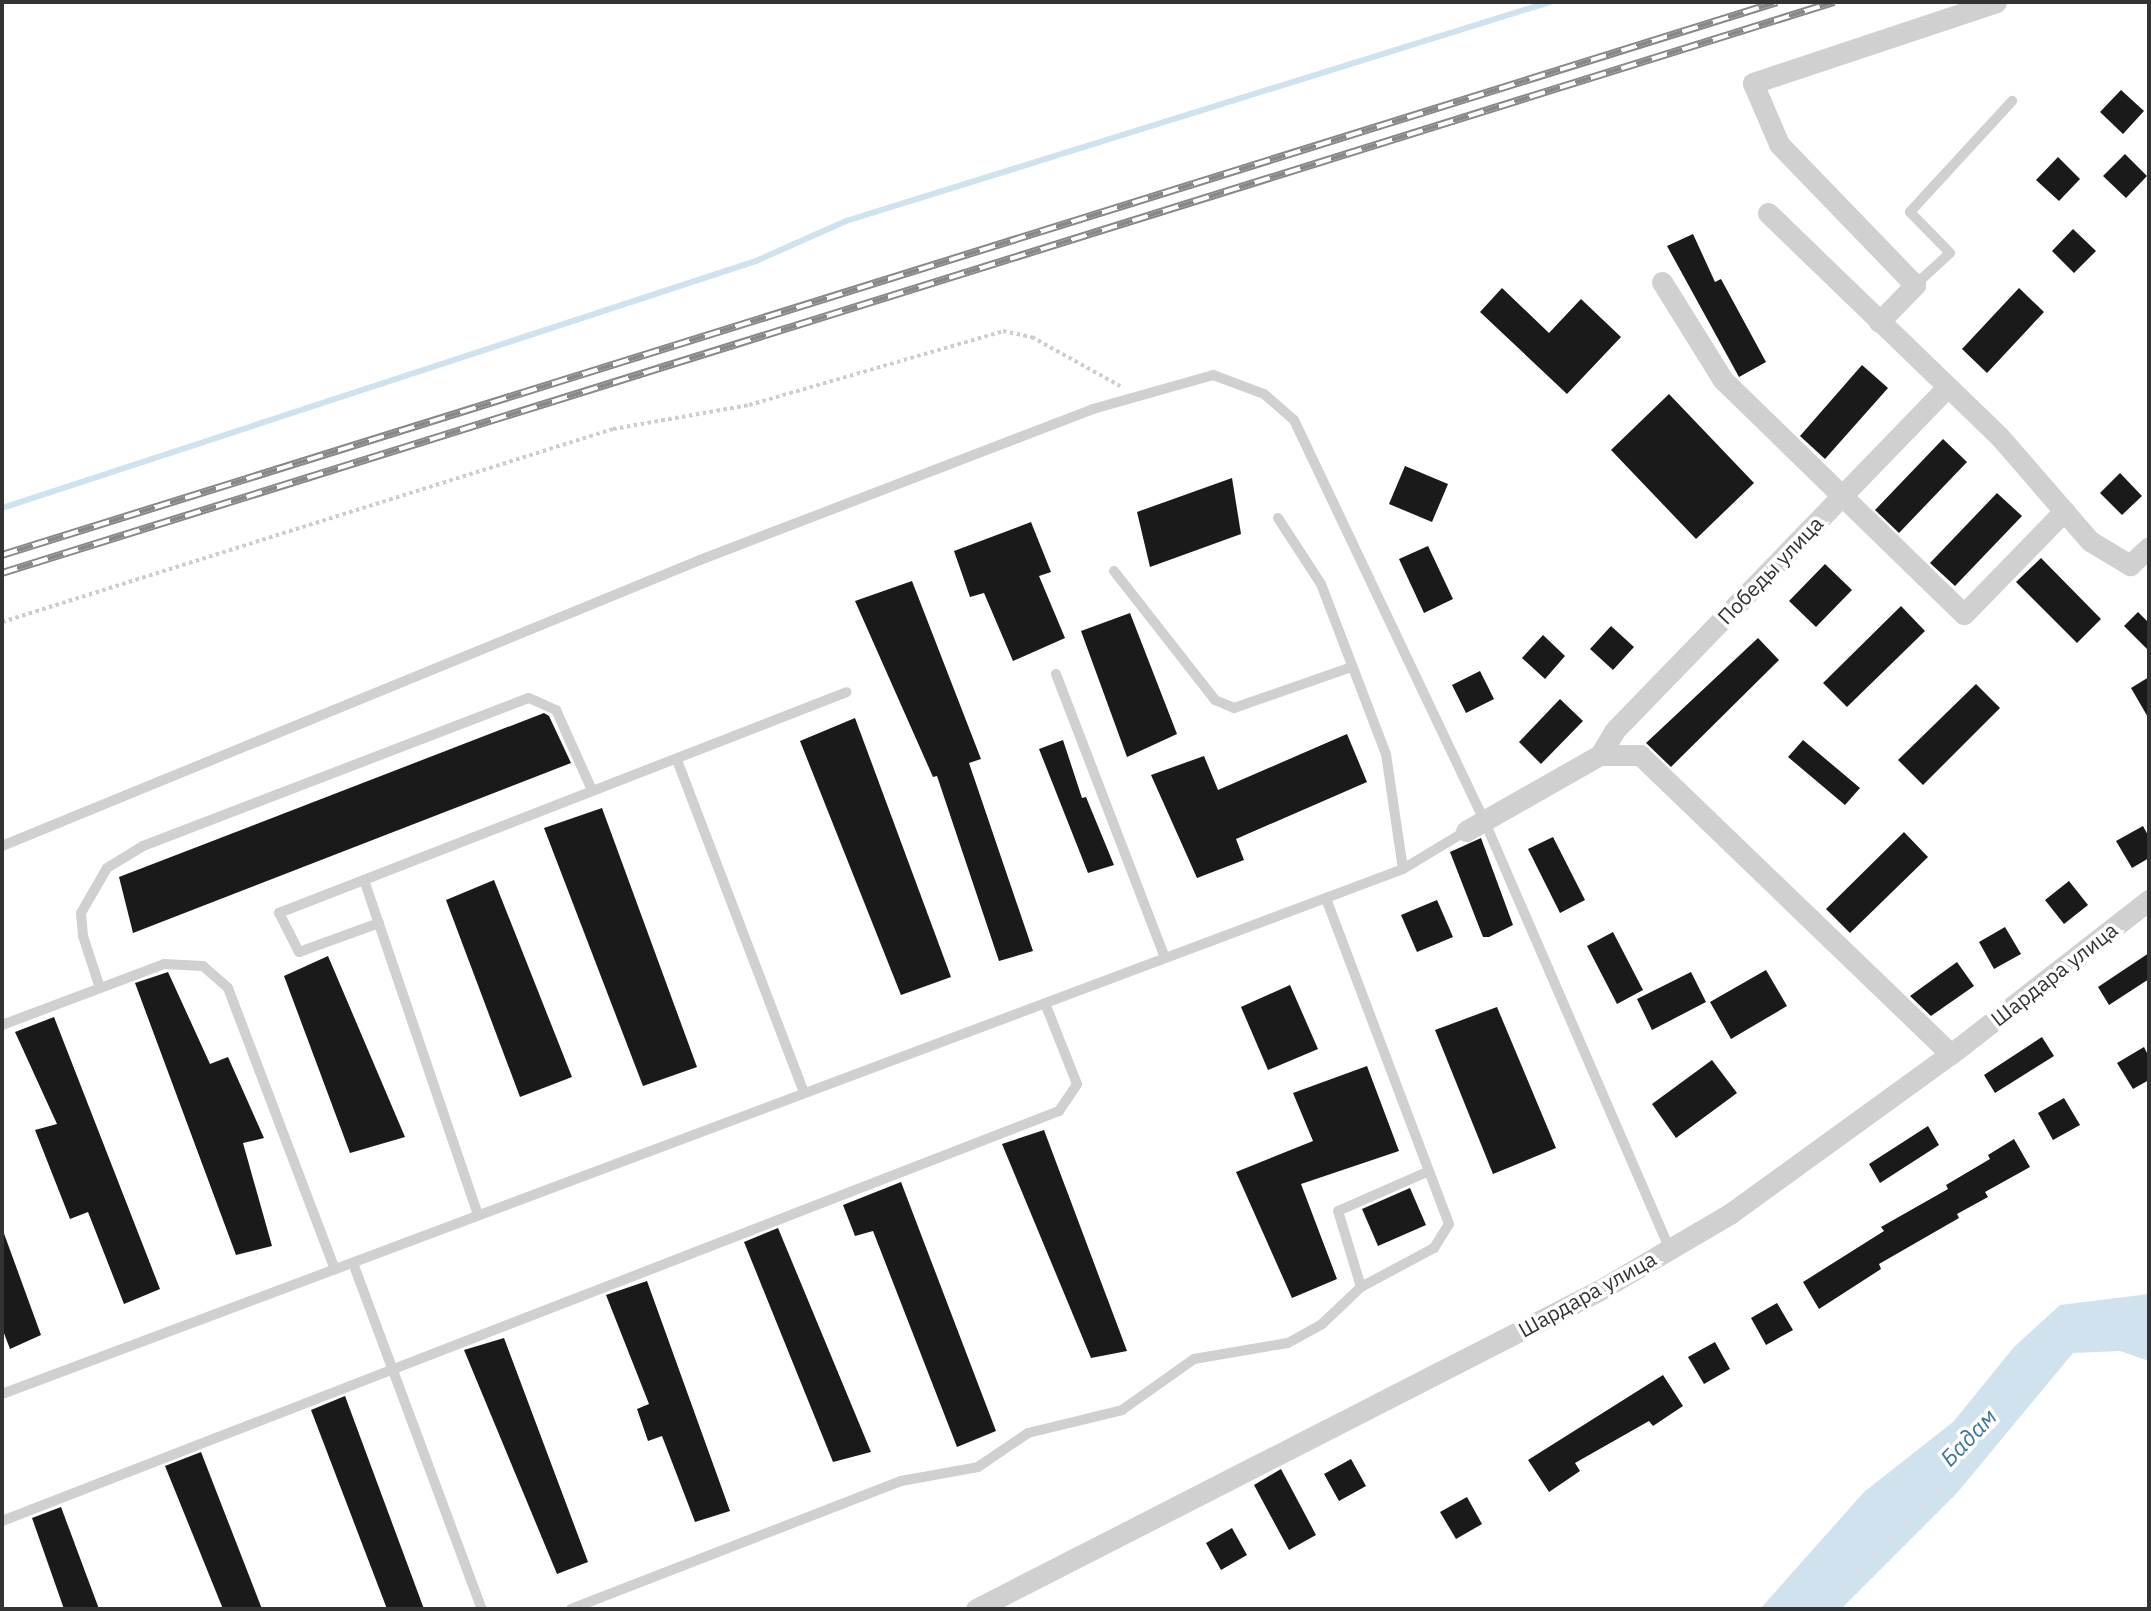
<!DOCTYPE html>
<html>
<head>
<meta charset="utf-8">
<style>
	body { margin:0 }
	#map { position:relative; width:2151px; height:1611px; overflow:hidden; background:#fff; font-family:"IBM Plex Sans",sans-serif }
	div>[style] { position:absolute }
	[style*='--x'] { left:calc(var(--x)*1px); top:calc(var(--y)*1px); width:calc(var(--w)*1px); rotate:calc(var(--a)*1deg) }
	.water>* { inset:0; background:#cfe2ee }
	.stream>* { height:6px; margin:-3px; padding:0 3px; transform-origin:3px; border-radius:3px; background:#cfe2ee }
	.building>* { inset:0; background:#1a1a1a }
	.path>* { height:3.5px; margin-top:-1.75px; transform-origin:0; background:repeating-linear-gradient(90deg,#cdcdcd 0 3.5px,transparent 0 7px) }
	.lane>* { height:10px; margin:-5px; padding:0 5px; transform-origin:5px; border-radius:5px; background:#d0d0d0 }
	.street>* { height:21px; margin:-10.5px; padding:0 10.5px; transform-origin:10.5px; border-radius:10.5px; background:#d0d0d0 }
	.rail>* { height:8px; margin-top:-4px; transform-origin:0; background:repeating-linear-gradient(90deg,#fff 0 16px,#888 0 32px); box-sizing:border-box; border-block:2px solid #888 }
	span { translate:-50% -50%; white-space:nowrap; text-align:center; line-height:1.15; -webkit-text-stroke:7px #fff; paint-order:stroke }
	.street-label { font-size:21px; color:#333 }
	.water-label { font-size:23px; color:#3f7597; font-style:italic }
	.frame { position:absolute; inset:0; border:4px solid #333; pointer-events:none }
</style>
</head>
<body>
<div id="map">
	<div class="water">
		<div style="clip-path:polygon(2149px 1294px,2149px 1361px,2120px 1351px,2073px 1353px,1957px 1493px,1841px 1609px,1760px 1609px,1864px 1492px,1953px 1422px,2014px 1347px,2060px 1305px)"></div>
	</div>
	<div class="stream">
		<div style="--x:2;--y:508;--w:793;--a:-18.14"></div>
		<div style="--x:756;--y:261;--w:98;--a:-24"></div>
		<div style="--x:846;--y:221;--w:737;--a:-17.28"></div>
	</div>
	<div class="building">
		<div style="clip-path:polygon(2121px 90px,2144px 111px,2123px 134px,2100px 112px)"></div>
		<div style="clip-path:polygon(2125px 154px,2147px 176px,2126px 198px,2103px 176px)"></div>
		<div style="clip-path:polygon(2058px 157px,2080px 179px,2059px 201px,2036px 180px)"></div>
		<div style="clip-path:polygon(2073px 229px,2096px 251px,2074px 273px,2052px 251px)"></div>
		<div style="clip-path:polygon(1693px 234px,1715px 282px,1721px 279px,1766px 362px,1739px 377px,1667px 246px)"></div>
		<div style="clip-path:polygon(1502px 288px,1549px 333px,1581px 299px,1621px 337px,1567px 394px,1480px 312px)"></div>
		<div style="clip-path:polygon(2019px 288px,2044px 312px,1987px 373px,1962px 349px)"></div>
		<div style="clip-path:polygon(1862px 365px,1888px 388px,1825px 459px,1800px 436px)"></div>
		<div style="clip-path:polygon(1669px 394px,1754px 483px,1696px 539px,1611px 450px)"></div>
		<div style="clip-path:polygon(1943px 439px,1967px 462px,1899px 533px,1875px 510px)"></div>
		<div style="clip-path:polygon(1405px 466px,1448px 484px,1432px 522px,1389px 504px)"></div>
		<div style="clip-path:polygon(2120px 473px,2142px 496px,2122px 515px,2100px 493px)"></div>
		<div style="clip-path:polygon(1232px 478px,1241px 534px,1150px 567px,1137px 512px)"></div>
		<div style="clip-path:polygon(1997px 493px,2022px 516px,1955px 586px,1930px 563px)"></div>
		<div style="clip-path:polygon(1031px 522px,1051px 572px,1039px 576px,1065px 638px,1013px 661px,984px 593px,970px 597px,954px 551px)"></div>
		<div style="clip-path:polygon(1428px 546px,1453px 599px,1424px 613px,1399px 559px)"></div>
		<div style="clip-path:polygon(2041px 558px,2101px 619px,2077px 643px,2016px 582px)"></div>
		<div style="clip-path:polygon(1825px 564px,1852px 590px,1816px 627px,1789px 601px)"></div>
		<div style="clip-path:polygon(912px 581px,981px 759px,969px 763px,1033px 951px,999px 961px,937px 776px,933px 777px,855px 601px)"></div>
		<div style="clip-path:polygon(1901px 606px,1925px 631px,1847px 707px,1823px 683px)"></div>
		<div style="clip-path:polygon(2138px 612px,2149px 623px,2149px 651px,2124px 626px)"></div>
		<div style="clip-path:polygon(1130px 613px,1177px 734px,1127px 757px,1081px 631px)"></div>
		<div style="clip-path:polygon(1611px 626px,1634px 647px,1613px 670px,1590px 649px)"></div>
		<div style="clip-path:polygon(1543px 635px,1565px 656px,1545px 679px,1522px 658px)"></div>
		<div style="clip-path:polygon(1758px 638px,1779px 660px,1671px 767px,1646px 743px)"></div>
		<div style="clip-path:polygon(1480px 671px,1494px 699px,1466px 713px,1452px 685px)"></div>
		<div style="clip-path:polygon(2149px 677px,2149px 719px,2131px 688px)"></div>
		<div style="clip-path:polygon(1976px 684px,2000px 708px,1923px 785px,1898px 760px)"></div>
		<div style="clip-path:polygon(1560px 699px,1583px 721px,1541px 764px,1519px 742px)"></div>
		<div style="clip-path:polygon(544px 713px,549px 716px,571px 763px,133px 933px,119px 877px)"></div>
		<div style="clip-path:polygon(855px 718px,951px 977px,901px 995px,800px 741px)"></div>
		<div style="clip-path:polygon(1347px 734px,1367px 782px,1236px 839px,1244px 860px,1197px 878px,1151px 775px,1204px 756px,1218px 790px)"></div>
		<div style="clip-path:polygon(1063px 740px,1082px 798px,1086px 797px,1114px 865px,1088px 873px,1039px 749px)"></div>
		<div style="clip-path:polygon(1803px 740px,1860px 788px,1845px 805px,1788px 757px)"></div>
		<div style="clip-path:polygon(602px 808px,697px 1067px,643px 1086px,544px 828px)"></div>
		<div style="clip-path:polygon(2143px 826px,2149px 837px,2149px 858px,2132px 868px,2116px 841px)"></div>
		<div style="clip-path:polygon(1904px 832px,1928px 857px,1850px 933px,1826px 909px)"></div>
		<div style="clip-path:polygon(1553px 837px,1585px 900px,1560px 913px,1528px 849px)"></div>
		<div style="clip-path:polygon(1481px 838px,1513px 925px,1489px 937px,1483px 937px,1450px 852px)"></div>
		<div style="clip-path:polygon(494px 880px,572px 1077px,520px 1097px,446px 900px)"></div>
		<div style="clip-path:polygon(2069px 881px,2088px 905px,2064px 924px,2045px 900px)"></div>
		<div style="clip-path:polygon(1437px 900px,1453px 937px,1417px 952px,1401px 915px)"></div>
		<div style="clip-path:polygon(2005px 927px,2021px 954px,1994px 969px,1979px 942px)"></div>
		<div style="clip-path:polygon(1613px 932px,1643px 990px,1617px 1004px,1587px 946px)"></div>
		<div style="clip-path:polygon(2149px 953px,2149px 979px,2109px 1005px,2098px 987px)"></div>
		<div style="clip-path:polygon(328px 956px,405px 1137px,350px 1153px,284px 976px)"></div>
		<div style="clip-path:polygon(1957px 962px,1974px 986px,1931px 1016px,1910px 996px)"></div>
		<div style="clip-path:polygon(1766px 970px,1787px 1006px,1731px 1039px,1710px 1002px)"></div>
		<div style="clip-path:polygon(168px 972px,210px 1064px,228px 1057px,264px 1138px,243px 1143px,272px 1246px,236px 1255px,135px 983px)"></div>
		<div style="clip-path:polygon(1691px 972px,1706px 1002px,1652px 1030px,1637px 999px)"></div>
		<div style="clip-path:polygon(1290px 985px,1318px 1049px,1268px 1070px,1241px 1007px)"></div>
		<div style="clip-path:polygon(1497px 1007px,1556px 1148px,1493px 1174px,1435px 1030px)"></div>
		<div style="clip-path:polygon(54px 1017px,160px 1289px,124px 1304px,88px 1212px,70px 1219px,35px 1130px,57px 1124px,15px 1032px)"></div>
		<div style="clip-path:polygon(2042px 1037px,2054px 1056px,1995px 1093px,1984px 1075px)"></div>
		<div style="clip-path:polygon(2144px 1047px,2149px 1057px,2149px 1080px,2133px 1089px,2117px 1063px)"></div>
		<div style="clip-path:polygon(1712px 1060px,1737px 1093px,1676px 1138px,1652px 1104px)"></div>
		<div style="clip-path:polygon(1367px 1066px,1399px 1151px,1301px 1184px,1337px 1279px,1292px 1298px,1236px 1172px,1313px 1141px,1293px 1093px)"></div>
		<div style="clip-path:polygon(2064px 1098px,2080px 1125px,2053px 1140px,2038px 1113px)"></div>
		<div style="clip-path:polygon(1928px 1126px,1939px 1145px,1880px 1183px,1869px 1164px)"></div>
		<div style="clip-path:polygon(1044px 1130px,1127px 1351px,1091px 1358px,1002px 1144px)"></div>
		<div style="clip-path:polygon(2014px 1139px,2030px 1167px,1985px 1192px,1988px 1197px,1957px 1214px,1959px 1218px,1879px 1264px,1881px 1269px,1819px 1309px,1803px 1282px,1884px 1231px,1881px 1227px,1948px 1189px,1946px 1185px,1990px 1159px,1988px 1155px)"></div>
		<div style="clip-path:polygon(901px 1182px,996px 1431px,957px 1447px,873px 1231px,855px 1236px,843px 1205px)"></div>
		<div style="clip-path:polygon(1410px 1188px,1426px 1225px,1378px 1246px,1362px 1209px)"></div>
		<div style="clip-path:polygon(2px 1228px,41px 1335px,10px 1349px,2px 1328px)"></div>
		<div style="clip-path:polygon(778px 1228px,871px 1452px,833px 1462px,744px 1242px)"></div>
		<div style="clip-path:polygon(647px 1281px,730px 1511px,695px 1522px,662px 1436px,648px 1441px,637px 1409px,649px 1404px,606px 1295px)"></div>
		<div style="clip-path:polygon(1777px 1303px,1793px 1330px,1766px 1345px,1751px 1318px)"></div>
		<div style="clip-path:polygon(504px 1338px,588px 1562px,557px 1574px,464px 1350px)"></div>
		<div style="clip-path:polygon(1715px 1342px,1730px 1369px,1704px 1384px,1688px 1357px)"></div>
		<div style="clip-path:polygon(1663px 1375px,1683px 1406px,1653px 1426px,1649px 1421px,1575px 1463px,1580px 1471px,1549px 1492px,1528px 1460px)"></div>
		<div style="clip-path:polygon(345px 1396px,424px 1609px,387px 1609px,311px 1410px)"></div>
		<div style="clip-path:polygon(201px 1452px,262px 1609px,223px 1609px,165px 1466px)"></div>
		<div style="clip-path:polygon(1351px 1459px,1366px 1486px,1339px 1501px,1324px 1474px)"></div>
		<div style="clip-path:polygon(1281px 1469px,1316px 1535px,1289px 1550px,1254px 1485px)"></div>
		<div style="clip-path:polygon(1467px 1497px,1482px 1524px,1456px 1539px,1440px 1512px)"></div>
		<div style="clip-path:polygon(61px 1507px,99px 1609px,64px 1609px,32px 1518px)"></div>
		<div style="clip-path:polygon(1232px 1528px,1247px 1555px,1221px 1570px,1206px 1543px)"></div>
	</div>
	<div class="path">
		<div style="--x:2;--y:622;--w:641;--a:-17.53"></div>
		<div style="--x:613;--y:429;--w:138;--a:-10"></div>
		<div style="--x:749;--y:405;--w:265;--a:-16.2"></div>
		<div style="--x:1003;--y:331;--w:30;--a:12"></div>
		<div style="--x:1032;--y:337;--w:101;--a:29.1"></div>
	</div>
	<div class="lane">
		<div style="--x:1915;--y:285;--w:47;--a:-42.4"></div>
		<div style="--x:1950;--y:253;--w:57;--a:-134.3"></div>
		<div style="--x:1910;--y:212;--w:151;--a:-47.4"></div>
		<div style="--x:1278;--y:518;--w:79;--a:56.9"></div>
		<div style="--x:1321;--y:584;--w:182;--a:69.1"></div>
		<div style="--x:1386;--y:754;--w:116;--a:81.6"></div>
		<div style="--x:1114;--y:571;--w:164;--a:51.9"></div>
		<div style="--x:1215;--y:700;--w:21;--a:23"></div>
		<div style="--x:1234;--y:708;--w:125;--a:-19.2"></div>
		<div style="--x:1056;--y:674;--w:304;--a:69"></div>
		<div style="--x:677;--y:760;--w:356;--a:69.1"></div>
		<div style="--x:2;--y:846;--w:754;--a:-22.28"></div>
		<div style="--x:700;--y:560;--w:421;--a:-21"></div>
		<div style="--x:1093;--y:409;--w:125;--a:-15.8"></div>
		<div style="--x:1213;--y:375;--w:54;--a:20.4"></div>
		<div style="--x:1264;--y:394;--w:40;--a:41"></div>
		<div style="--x:1294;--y:420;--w:443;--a:64.6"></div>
		<div style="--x:1484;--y:820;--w:468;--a:66.6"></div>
		<div style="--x:364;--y:880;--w:354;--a:71.2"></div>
		<div style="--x:379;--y:923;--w:85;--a:160.1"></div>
		<div style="--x:299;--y:952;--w:44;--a:-117.1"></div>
		<div style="--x:279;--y:913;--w:609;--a:-21.26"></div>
		<div style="--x:100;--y:988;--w:55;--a:-108.1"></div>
		<div style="--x:83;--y:936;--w:23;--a:-95"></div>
		<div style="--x:81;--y:913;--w:52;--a:-60"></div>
		<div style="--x:107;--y:868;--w:42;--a:-31.4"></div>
		<div style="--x:143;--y:846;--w:413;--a:-21"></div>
		<div style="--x:529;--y:698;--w:30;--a:24"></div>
		<div style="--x:556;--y:710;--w:88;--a:65.8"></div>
		<div style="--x:2;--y:1025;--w:173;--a:-20.6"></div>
		<div style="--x:164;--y:964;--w:39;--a:3"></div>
		<div style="--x:203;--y:966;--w:33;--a:41"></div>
		<div style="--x:228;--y:988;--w:301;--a:69.2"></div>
		<div style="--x:353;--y:1263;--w:369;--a:69.6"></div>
		<div style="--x:1361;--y:1287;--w:79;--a:-106.8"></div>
		<div style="--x:1338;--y:1211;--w:99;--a:-23.7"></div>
		<div style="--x:2;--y:1394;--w:1496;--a:-20.54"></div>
		<div style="--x:1403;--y:869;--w:74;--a:-31.1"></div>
		<div style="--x:2;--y:1521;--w:1134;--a:-21.2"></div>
		<div style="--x:1059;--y:1111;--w:32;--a:-56"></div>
		<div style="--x:1077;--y:1084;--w:87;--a:-111.6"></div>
		<div style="--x:571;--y:1609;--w:354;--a:-21.2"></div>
		<div style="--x:901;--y:1481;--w:78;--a:-10.3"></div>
		<div style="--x:978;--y:1467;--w:60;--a:-34.2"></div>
		<div style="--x:1028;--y:1433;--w:97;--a:-13.7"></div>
		<div style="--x:1122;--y:1410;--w:88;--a:-35.3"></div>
		<div style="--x:1194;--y:1359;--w:95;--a:-9.7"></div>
		<div style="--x:1288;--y:1343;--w:39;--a:-29"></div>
		<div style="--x:1322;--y:1324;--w:54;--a:-43.5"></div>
		<div style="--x:1361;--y:1287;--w:83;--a:-28.1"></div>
		<div style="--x:1434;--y:1248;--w:28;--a:-58"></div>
		<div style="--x:1449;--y:1224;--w:348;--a:-110.7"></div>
	</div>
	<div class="street">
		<div style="--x:1768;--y:213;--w:321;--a:44"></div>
		<div style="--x:1999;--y:436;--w:139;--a:49.1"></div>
		<div style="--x:2090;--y:541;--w:47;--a:31"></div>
		<div style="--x:2130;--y:565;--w:26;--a:-43"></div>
		<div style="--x:1662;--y:282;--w:115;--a:58.1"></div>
		<div style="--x:1723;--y:380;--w:336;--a:44.2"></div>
		<div style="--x:1964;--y:614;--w:144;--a:-45.8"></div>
		<div style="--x:1879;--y:322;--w:52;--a:-45.8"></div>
		<div style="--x:1915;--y:285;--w:196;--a:-134"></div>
		<div style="--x:1779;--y:144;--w:66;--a:-113.1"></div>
		<div style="--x:1753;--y:83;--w:256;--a:-18.4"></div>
		<div style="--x:1600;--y:755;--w:29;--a:-59"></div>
		<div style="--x:1615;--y:730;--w:476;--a:-45.9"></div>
		<div style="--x:1466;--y:831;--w:154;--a:-29.6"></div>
		<div style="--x:1600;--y:755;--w:40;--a:0"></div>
		<div style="--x:1640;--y:755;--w:431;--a:43.9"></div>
		<div style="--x:976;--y:1609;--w:701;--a:-27.08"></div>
		<div style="--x:1600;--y:1290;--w:152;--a:-30.4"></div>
		<div style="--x:1731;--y:1213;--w:271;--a:-35.9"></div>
		<div style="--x:1951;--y:1054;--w:251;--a:-37.9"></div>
	</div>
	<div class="rail">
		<div style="--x:2;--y:555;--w:1859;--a:-17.3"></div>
		<div style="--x:2;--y:573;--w:1919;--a:-17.31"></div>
	</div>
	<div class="street-label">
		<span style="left:1770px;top:570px;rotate:-46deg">Победы улица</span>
		<span style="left:2054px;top:974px;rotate:-38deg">Шардара улица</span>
		<span style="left:1587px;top:1294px;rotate:-29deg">Шардара улица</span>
	</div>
	<div class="water-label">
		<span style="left:1968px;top:1437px;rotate:-46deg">Бадам</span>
	</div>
	<div class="frame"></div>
</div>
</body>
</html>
